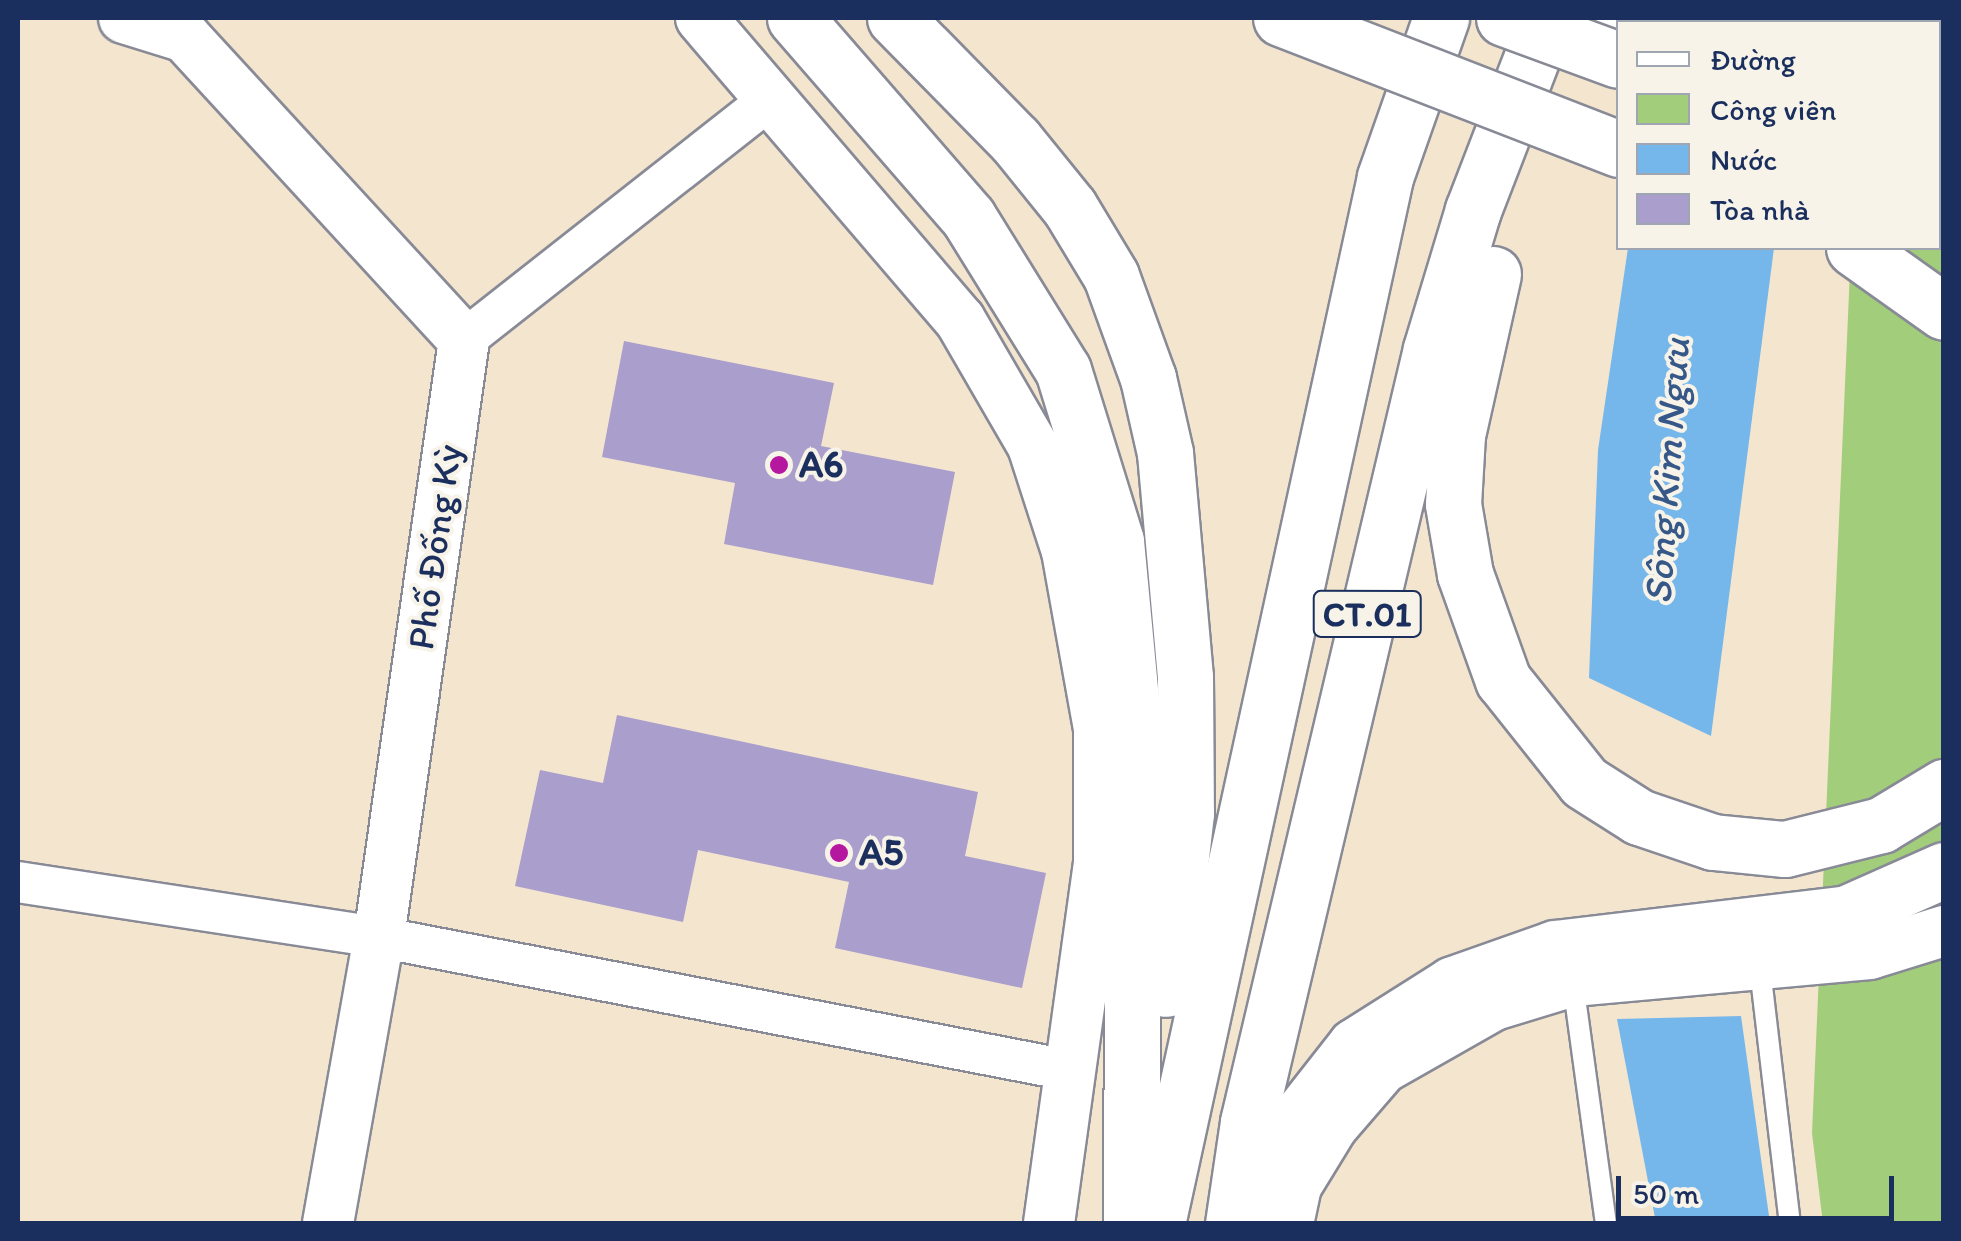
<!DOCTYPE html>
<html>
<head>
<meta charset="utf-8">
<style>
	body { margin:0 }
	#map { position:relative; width:1961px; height:1241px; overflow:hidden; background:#f4e5cf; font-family:Itim,sans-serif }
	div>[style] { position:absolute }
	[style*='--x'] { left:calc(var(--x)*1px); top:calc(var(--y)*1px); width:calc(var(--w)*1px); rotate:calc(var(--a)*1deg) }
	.green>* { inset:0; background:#a2cd7a }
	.water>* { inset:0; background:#76b7eb }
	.building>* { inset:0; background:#a99ecc }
	.roads { filter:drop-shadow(2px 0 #888a96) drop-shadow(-2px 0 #888a96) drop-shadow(0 2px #888a96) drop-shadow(0 -2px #888a96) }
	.service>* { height:20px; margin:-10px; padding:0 10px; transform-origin:10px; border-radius:10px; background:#fff }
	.minor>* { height:40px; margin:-20px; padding:0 20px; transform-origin:20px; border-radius:20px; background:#fff }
	.tertiary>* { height:50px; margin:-25px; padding:0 25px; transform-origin:25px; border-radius:25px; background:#fff }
	.motorway>* { height:55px; margin:-27.5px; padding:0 27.5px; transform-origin:27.5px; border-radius:27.5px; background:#fff }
	.bridges { filter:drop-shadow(2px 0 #888a96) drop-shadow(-2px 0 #888a96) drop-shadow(0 2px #888a96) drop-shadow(0 -2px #888a96) }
	.motorway-bridge>* { height:55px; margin:-27.5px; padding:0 27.5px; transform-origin:27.5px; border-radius:27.5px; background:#fff }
	.dots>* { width:28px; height:28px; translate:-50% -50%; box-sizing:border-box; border:5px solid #f7f3e8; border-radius:50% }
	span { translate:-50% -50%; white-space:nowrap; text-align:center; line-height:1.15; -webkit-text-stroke:8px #f7f3e8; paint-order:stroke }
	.shield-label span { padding:2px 8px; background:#f7f3e8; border:2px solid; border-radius:8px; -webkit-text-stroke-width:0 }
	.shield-label { font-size:35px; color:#1b2f5e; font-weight:700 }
	.poi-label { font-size:38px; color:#1b2f5e; font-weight:700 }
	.left { translate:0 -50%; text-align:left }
	.street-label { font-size:38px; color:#1b2f5e }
	.water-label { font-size:40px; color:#365888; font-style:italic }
	.frame { position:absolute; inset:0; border:20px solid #1b2f5e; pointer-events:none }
	.legend { position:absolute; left:1616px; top:20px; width:325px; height:230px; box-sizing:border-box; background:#f7f3e8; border:2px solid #9fa5b1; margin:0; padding:12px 18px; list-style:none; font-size:30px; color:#1b2f5e }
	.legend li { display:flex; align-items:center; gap:20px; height:50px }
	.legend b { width:50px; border:2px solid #9fa5b1 }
	.scale { position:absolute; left:1616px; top:1176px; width:278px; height:45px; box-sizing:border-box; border:5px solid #1b2f5e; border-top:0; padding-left:12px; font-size:30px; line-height:35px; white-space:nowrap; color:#1b2f5e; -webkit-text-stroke:8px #f7f3e8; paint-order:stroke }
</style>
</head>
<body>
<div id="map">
	<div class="green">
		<div style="clip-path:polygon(1885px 18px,1943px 18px,1943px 1223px,1823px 1224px,1812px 1133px,1851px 248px,1938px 248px,1938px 22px,1883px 22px)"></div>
	</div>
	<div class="water">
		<div style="clip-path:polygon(1680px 18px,1825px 18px,1679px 22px)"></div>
		<div style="clip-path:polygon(1628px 248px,1774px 248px,1711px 736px,1589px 678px,1598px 450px)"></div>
		<div style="clip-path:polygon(1741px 1016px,1770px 1223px,1656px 1223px,1617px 1019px)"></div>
	</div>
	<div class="building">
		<div style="clip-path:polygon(624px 341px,834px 383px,821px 446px,955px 472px,933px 585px,724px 544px,735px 483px,602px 457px)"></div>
		<div style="clip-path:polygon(617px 715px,978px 792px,965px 856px,1046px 873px,1022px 988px,835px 948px,849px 882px,698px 850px,683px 922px,515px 886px,540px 770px,603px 783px)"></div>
	</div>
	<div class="roads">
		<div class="service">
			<div style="--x:1867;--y:22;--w:4;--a:-63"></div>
			<div style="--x:1760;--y:969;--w:257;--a:83.3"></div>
			<div style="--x:1573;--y:983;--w:243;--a:82.2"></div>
		</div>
		<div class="minor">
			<div style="--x:464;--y:340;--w:391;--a:-38.2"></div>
			<div style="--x:18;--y:882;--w:365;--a:8.7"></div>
			<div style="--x:379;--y:937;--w:707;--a:10.93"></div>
		</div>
		<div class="tertiary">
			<div style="--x:124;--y:18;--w:64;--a:17.3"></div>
			<div style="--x:185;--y:37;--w:412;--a:47.4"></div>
			<div style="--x:464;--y:340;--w:603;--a:98.1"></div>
			<div style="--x:379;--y:937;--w:291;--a:100.1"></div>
			<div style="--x:701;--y:18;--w:398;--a:49.4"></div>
			<div style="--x:960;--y:320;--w:146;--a:59.9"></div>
			<div style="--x:1033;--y:446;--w:110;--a:72.1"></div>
			<div style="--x:1067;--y:551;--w:181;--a:79.8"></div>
			<div style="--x:1099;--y:729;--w:134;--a:90"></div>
			<div style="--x:1099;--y:863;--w:364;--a:97.9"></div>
			<div style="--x:1938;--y:142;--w:6;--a:18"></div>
			<div style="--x:1288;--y:1224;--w:39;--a:-78"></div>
			<div style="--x:1296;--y:1186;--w:69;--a:-58.6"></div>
			<div style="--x:1332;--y:1127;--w:78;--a:-49.2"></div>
			<div style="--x:1383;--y:1068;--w:128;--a:-29.6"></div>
			<div style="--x:1494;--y:1005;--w:83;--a:-16.9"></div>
			<div style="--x:1573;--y:981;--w:298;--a:-5.2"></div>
			<div style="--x:1870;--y:954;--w:77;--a:-17.3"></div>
		</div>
		<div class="motorway">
			<div style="--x:795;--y:18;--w:264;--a:49"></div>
			<div style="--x:968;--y:217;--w:180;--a:58.2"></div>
			<div style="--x:1063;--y:370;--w:179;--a:72.8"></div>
			<div style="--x:1116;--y:541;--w:181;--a:84.6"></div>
			<div style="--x:1133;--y:721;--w:503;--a:90.23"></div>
			<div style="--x:895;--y:18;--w:171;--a:45.5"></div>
			<div style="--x:1015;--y:140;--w:87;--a:51"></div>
			<div style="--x:1070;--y:208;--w:79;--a:58.9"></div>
			<div style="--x:1111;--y:276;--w:109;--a:70.1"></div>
			<div style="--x:1148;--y:378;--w:77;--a:77.2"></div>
			<div style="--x:1165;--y:453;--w:225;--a:84.9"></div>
			<div style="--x:1185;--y:677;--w:136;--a:89.6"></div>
			<div style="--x:1186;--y:813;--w:177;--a:96.5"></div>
			<div style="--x:1618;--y:18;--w:6;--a:45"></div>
			<div style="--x:1938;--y:203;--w:7;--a:34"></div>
			<div style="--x:1854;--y:248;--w:110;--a:35.4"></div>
			<div style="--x:1493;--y:274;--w:165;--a:102.6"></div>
			<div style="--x:1457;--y:435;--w:69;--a:93.3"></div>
			<div style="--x:1453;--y:504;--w:71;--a:80.3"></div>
			<div style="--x:1465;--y:574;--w:113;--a:70.3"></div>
			<div style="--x:1503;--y:680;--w:130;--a:51.5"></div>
			<div style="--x:1584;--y:782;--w:65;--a:32.5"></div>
			<div style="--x:1639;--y:817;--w:78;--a:18.7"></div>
			<div style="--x:1713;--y:842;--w:72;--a:5.6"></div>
			<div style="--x:1785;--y:849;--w:99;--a:-14"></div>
			<div style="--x:1881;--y:825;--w:74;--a:-31.1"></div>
			<div style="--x:1256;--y:1206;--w:78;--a:-67.4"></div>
			<div style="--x:1286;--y:1134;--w:112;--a:-51.9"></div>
			<div style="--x:1355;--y:1046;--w:116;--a:-32.3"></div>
			<div style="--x:1453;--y:984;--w:108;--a:-19.4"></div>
			<div style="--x:1555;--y:948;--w:294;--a:-6.8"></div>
			<div style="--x:1847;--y:913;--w:106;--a:-23.9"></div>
			<div style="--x:1157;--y:1224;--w:1072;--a:-77.71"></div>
			<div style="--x:1385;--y:177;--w:169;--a:-70.6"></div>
			<div style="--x:1233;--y:1224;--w:103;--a:-81.6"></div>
			<div style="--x:1248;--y:1122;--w:794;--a:-76.68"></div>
			<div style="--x:1431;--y:349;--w:145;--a:-73.2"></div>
			<div style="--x:1473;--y:210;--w:206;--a:-68.9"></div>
		</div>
	</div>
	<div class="bridges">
		<div class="motorway-bridge">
			<div style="--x:1281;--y:18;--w:362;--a:21.2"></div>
			<div style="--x:1504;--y:18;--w:121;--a:20.2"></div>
		</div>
	</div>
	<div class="dots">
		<div style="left:779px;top:465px;background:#b5179e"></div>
		<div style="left:839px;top:853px;background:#b5179e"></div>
	</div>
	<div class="shield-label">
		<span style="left:1367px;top:614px">CT.01</span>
	</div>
	<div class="poi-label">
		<span class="left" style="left:799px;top:465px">A6</span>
		<span class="left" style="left:859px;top:853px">A5</span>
	</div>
	<div class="street-label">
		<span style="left:435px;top:547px;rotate:-82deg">Phố Đống Kỳ</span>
	</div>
	<div class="water-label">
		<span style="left:1666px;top:471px;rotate:-86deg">Sông Kim Ngưu</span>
	</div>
	<div class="frame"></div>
	<ul class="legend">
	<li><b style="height:12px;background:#fff"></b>Đường</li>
	<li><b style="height:28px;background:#a2cd7a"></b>Công viên</li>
	<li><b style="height:28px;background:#76b7eb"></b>Nước</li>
	<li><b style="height:28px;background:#a99ecc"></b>Tòa nhà</li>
	</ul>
	<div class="scale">50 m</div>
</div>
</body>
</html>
